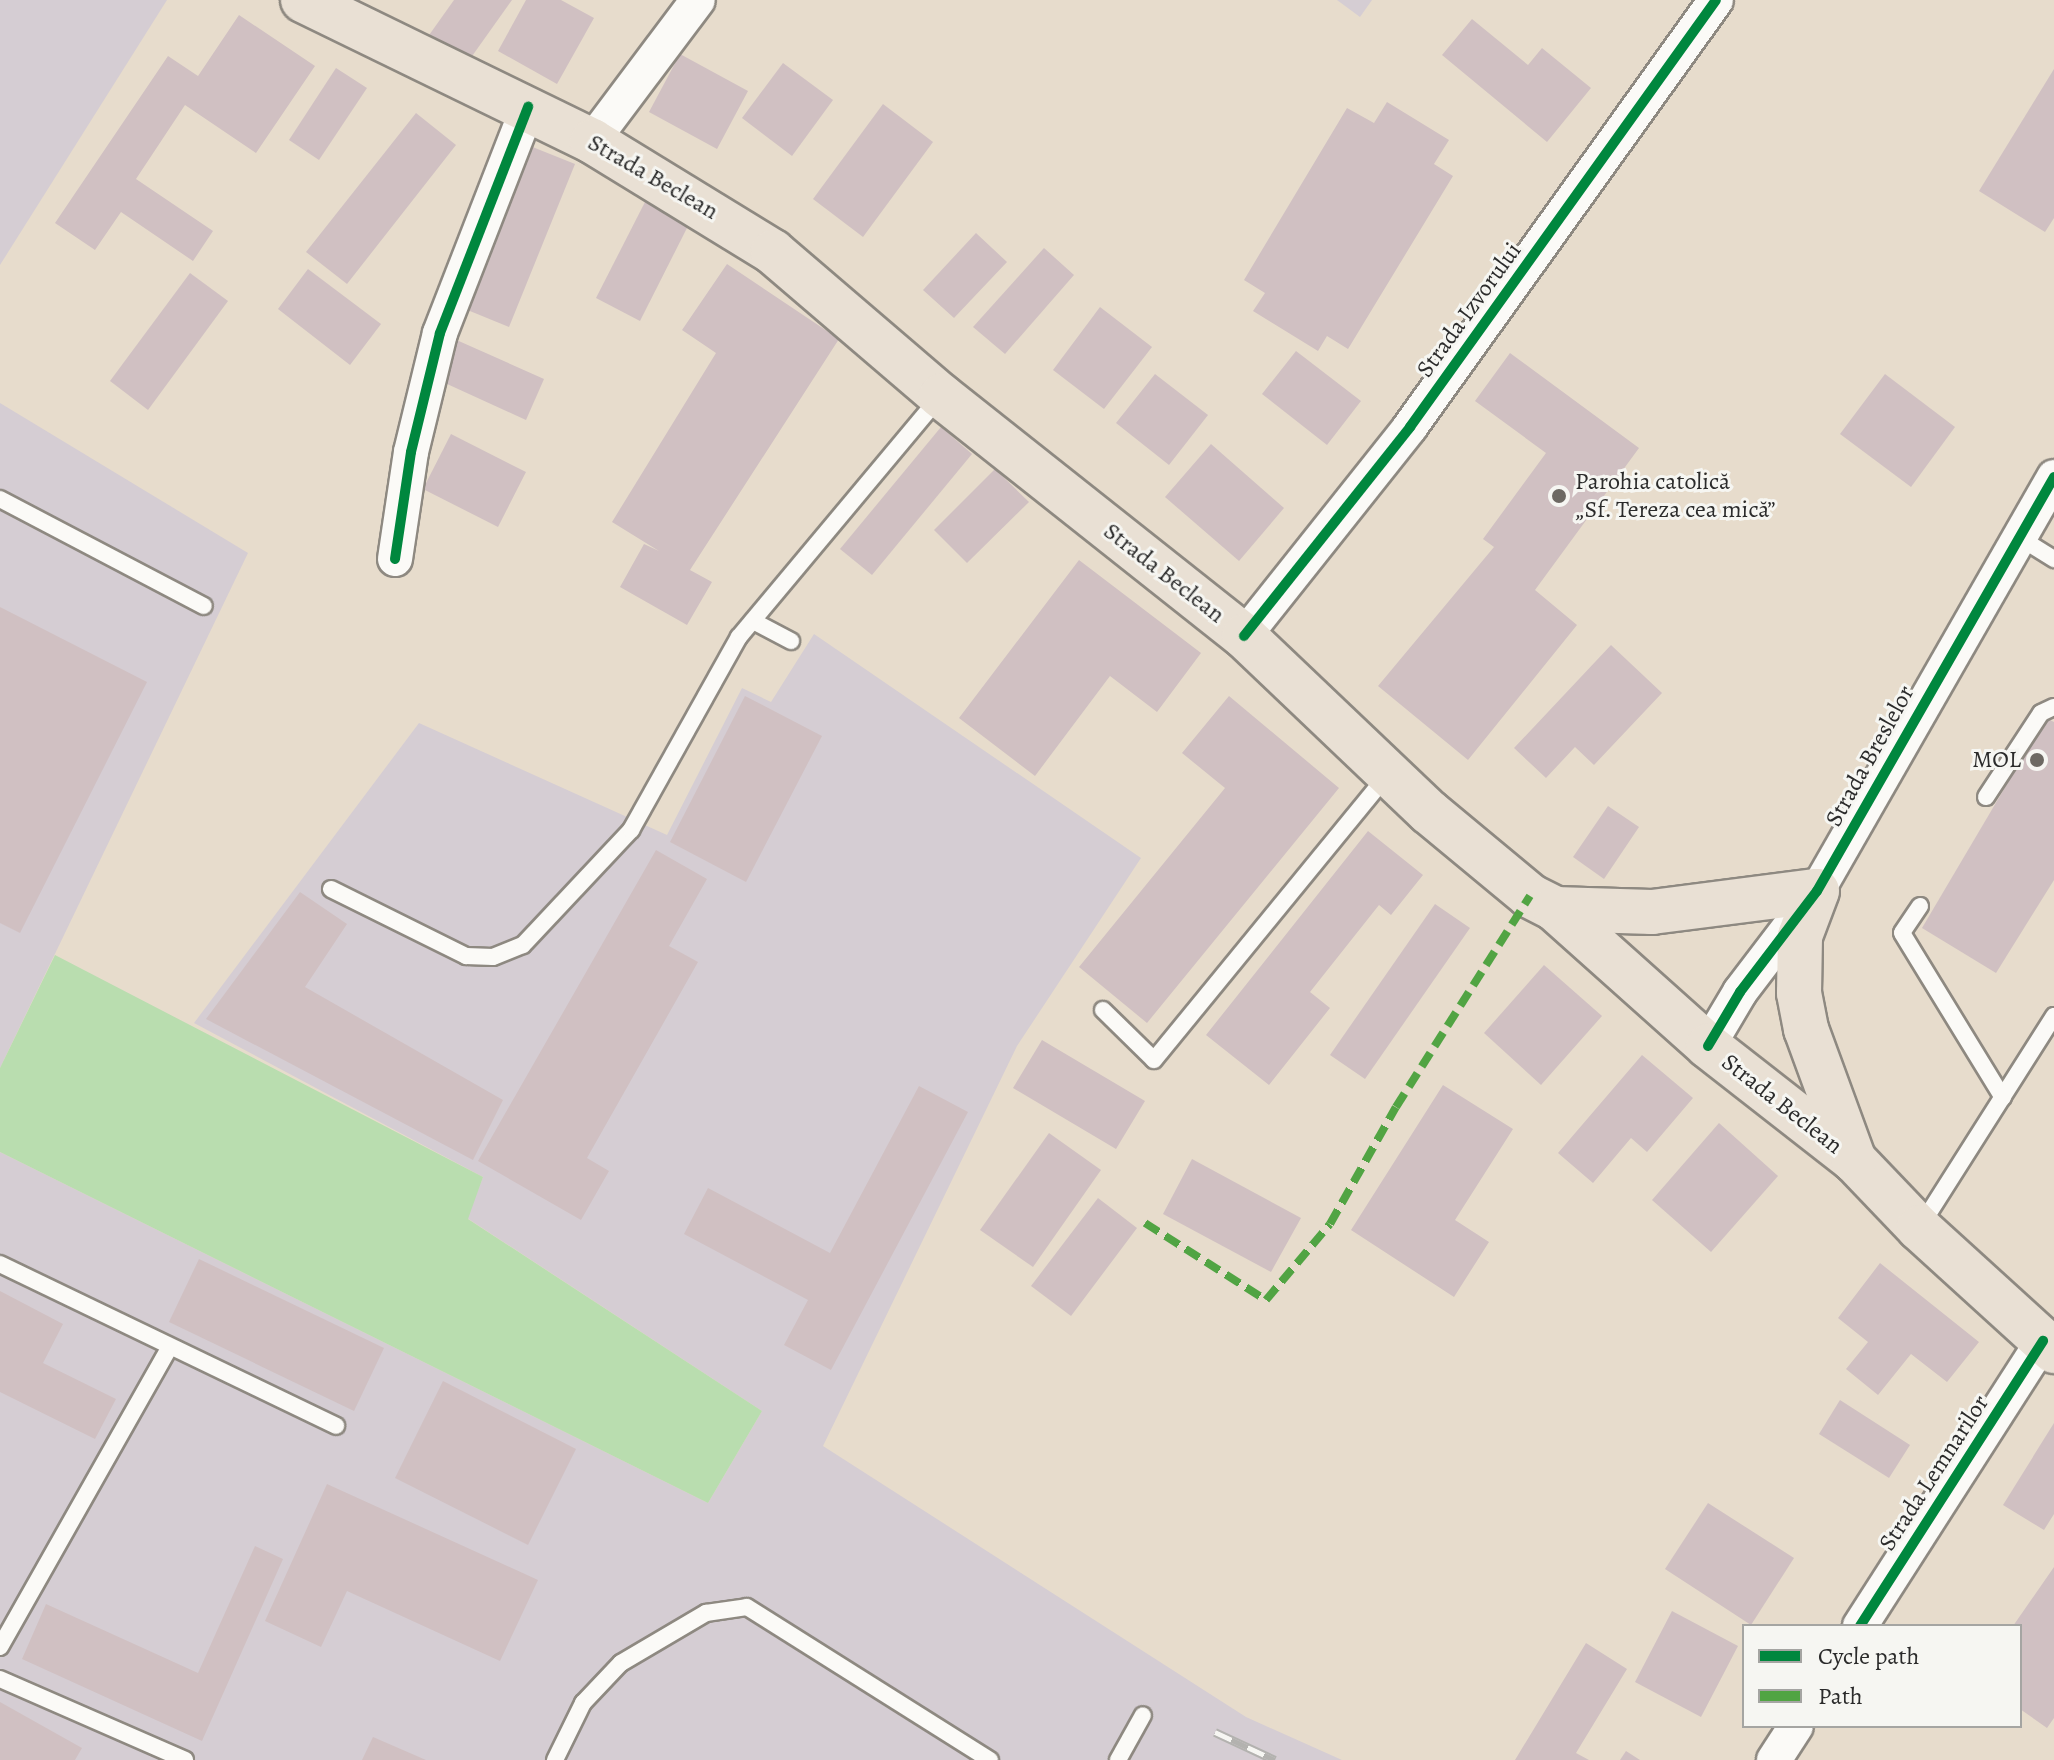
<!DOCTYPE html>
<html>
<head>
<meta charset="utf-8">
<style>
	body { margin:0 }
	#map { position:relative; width:2054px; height:1760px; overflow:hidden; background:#e7dccc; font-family:Alegreya,serif }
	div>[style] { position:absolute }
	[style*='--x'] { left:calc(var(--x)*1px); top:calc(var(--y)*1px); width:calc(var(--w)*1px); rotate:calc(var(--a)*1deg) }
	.industrial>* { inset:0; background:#d5cdd3 }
	.green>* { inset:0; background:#b9ddaf }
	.building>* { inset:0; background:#d0c0c2 }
	.roads { filter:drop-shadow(2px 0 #8e8981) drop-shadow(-2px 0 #8e8981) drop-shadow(0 2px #8e8981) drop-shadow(0 -2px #8e8981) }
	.service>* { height:16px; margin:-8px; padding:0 8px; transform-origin:8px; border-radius:8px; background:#fbfaf7 }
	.minor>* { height:34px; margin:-17px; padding:0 17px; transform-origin:17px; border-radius:17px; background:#fbfaf7 }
	.primary>* { height:44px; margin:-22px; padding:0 22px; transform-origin:22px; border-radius:22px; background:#e9e0d4 }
	.rail>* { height:9px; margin-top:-4.5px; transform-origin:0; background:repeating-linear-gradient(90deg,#f6f6f2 0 18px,#b3b2af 0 36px); box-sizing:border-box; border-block:2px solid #b3b2af }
	.quiet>* { height:8px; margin-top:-4px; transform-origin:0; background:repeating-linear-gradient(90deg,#51a443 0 16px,transparent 0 24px) }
	.cycleway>* { height:10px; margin:-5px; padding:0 5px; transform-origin:5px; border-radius:5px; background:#00873e }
	.dots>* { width:22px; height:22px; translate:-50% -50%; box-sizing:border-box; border:4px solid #f6f6f2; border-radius:50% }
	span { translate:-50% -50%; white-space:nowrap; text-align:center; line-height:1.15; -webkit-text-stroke:6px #f6f6f2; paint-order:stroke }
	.street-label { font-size:24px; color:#2b2b2b }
	.poi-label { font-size:24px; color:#2b2b2b }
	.left { translate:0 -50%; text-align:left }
	.right { translate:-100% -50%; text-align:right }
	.legend { position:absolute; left:1742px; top:1624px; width:280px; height:104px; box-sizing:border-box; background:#f6f6f2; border:2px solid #a5a5a2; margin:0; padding:10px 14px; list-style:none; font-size:24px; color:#2b2b2b }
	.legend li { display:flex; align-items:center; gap:16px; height:40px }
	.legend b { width:40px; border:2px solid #a5a5a2 }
</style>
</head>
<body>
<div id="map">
	<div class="industrial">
		<div style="clip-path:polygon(0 0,167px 0,0 265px)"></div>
		<div style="clip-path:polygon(1337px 0,1372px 0,1360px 17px)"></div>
		<div style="clip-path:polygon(0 403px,248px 553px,0 1068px)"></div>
		<div style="clip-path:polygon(814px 634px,1141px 858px,1017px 1046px,823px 1446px,1246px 1717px,1342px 1760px,0 1760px,0 1152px,708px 1503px,762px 1411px,467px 1218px,483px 1177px,194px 1023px,419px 723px,667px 835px,742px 688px,771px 702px)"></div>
	</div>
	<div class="green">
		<div style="clip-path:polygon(55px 955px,483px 1177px,468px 1219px,762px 1411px,708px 1503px,0 1152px,0 1068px)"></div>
	</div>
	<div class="building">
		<div style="clip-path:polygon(454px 0,512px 0,465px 66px,427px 38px)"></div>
		<div style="clip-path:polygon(526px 0,561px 0,594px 18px,557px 84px,498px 51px)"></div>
		<div style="clip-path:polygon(239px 15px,315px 66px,256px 153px,185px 105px,136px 179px,213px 231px,193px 261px,121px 212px,95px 250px,55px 223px,168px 56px,198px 76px)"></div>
		<div style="clip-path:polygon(1472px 19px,1528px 65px,1542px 48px,1591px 88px,1547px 142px,1442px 55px)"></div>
		<div style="clip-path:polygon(680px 54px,748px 91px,717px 149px,649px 112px)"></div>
		<div style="clip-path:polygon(783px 63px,833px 100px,792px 156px,742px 118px)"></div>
		<div style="clip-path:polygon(336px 68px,367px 88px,319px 160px,289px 140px)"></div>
		<div style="clip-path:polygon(2054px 69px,2054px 218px,2045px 232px,1979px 191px)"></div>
		<div style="clip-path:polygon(1387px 102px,1449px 140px,1434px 164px,1453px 176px,1348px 349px,1327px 336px,1318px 351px,1253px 311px,1265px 293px,1244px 280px,1347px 108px,1374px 123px)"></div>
		<div style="clip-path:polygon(883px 104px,933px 142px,863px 237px,813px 199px)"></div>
		<div style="clip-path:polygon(416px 113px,456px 145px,347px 284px,306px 252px)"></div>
		<div style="clip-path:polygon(530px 146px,575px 164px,509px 327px,465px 309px)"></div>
		<div style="clip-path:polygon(645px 202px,689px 224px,640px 321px,596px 298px)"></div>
		<div style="clip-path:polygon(976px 233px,1007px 262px,954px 318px,923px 290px)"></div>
		<div style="clip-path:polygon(1044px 248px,1074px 275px,1005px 354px,973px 327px)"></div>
		<div style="clip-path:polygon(727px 264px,839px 339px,690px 570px,712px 582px,687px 625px,620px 587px,644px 544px,659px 551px,612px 522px,716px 353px,682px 330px)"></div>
		<div style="clip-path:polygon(308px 269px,381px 324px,350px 365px,278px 309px)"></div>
		<div style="clip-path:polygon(190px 273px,228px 301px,148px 410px,110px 381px)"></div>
		<div style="clip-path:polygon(1100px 307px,1152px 347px,1104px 409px,1053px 370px)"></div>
		<div style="clip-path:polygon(452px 338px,544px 379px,526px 420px,434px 378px)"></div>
		<div style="clip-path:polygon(1296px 351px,1361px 401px,1327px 445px,1262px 394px)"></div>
		<div style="clip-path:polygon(1510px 353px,1639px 448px,1535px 590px,1577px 625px,1468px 760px,1378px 686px,1494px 547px,1483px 539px,1546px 453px,1475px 401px)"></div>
		<div style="clip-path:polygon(1155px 374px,1208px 415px,1169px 465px,1116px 423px)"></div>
		<div style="clip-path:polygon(1885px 374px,1955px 427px,1911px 487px,1840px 434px)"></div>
		<div style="clip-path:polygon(941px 427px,972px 454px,872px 575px,840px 549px)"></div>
		<div style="clip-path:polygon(451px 434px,526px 472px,498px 527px,423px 489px)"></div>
		<div style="clip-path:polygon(1211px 444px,1284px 508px,1239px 561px,1165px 497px)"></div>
		<div style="clip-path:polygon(995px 469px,1029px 502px,967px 563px,934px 530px)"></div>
		<div style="clip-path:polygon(1079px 560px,1201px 653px,1157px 712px,1110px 676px,1035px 776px,959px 718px)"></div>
		<div style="clip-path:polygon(0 607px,147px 682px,20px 933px,0 923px)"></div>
		<div style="clip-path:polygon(1611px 645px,1662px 693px,1594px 765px,1575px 747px,1546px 778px,1514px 748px)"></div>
		<div style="clip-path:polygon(745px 696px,822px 736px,746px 882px,670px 842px)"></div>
		<div style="clip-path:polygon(1229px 696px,1339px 788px,1147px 1023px,1079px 967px,1225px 788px,1182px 753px)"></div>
		<div style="clip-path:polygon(2046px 718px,2054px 722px,2054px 880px,1996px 973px,1922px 928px)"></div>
		<div style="clip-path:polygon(1608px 806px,1639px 827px,1604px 879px,1573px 857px)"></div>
		<div style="clip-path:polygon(1368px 831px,1423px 875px,1391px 915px,1379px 905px,1310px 992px,1330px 1008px,1269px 1085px,1206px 1035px)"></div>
		<div style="clip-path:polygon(656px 850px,707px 879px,669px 946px,698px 962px,587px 1158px,609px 1171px,581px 1220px,478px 1161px)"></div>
		<div style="clip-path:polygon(300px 892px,347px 924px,305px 987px,503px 1100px,473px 1160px,206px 1019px)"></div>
		<div style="clip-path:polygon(1435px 904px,1470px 928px,1365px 1079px,1330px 1055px)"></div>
		<div style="clip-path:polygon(1544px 965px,1602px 1016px,1541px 1085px,1484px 1033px)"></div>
		<div style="clip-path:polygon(1042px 1040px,1145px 1101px,1116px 1149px,1013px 1088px)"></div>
		<div style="clip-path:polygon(1642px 1055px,1693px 1098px,1647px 1152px,1631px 1138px,1593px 1183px,1558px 1153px)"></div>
		<div style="clip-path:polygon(1443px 1085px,1513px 1129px,1455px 1220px,1489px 1242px,1454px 1297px,1351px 1230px)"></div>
		<div style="clip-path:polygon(919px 1086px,968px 1112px,831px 1370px,784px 1345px,808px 1300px,684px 1234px,708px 1188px,830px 1253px)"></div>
		<div style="clip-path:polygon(1719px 1123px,1778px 1176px,1711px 1252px,1652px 1200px)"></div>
		<div style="clip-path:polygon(1049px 1133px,1101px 1170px,1033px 1267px,980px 1230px)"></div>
		<div style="clip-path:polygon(1192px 1159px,1301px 1218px,1271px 1272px,1163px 1214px)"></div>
		<div style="clip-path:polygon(1098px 1198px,1137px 1228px,1071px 1316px,1031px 1286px)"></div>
		<div style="clip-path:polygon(199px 1259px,384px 1348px,354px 1411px,169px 1322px)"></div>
		<div style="clip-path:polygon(1880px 1263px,1979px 1342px,1947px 1382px,1911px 1354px,1878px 1395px,1846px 1369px,1868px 1342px,1838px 1318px)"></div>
		<div style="clip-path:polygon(0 1291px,63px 1324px,43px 1363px,116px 1399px,95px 1439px,0 1392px)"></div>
		<div style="clip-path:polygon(443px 1381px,576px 1449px,528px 1545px,395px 1478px)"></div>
		<div style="clip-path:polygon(1840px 1400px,1910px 1445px,1889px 1478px,1819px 1434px)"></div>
		<div style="clip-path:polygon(2054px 1423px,2054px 1514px,2044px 1530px,2003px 1505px)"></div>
		<div style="clip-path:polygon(327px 1484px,538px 1580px,500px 1661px,347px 1591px,321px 1647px,265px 1621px)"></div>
		<div style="clip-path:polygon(1708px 1503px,1794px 1558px,1751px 1625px,1665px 1569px)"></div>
		<div style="clip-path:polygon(255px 1546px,283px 1559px,202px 1741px,22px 1659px,46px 1604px,198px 1673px)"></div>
		<div style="clip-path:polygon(2054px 1567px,2054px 1718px,2047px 1728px,2020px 1709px,2020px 1626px,2013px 1626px)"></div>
		<div style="clip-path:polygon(1672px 1611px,1738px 1646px,1701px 1717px,1635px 1682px)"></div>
		<div style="clip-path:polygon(1586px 1643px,1627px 1669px,1576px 1753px,1589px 1760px,1515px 1760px)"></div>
		<div style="clip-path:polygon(0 1702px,82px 1748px,75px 1760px,0 1760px)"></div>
		<div style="clip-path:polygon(373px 1737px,426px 1760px,362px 1760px)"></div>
		<div style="clip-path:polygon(1626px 1751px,1640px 1760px,1620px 1760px)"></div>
	</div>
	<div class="roads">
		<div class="service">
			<div style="--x:0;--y:499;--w:230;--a:27.7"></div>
			<div style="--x:2017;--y:536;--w:44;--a:31.9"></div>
			<div style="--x:753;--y:621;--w:43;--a:27.8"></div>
			<div style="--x:1986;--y:797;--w:100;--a:-56.8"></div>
			<div style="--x:2041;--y:713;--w:14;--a:-25"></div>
			<div style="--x:331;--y:889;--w:151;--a:26.4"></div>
			<div style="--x:466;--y:956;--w:27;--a:2"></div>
			<div style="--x:493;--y:957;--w:32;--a:-22"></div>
			<div style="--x:523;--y:945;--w:158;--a:-46.8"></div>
			<div style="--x:631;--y:830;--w:221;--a:-60.8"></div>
			<div style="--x:739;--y:637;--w:313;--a:-50.1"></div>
			<div style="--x:1920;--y:906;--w:32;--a:124"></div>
			<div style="--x:1902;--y:933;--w:193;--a:58.5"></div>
			<div style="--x:1103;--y:1010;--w:71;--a:44.4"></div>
			<div style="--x:1154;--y:1060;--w:368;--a:-50.7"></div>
			<div style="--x:1920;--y:1227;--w:250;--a:-57.6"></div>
			<div style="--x:0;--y:1264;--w:373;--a:25.7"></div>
			<div style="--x:0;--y:1647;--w:343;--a:-60.5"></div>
			<div style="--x:0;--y:1679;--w:202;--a:23.6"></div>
			<div style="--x:555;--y:1760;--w:64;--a:-63.8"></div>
			<div style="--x:583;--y:1703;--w:55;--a:-46.5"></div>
			<div style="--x:621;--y:1663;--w:99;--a:-30.5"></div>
			<div style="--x:706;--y:1613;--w:41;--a:-8.3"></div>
			<div style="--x:747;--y:1607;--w:287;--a:32.2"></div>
			<div style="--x:1118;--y:1760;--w:51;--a:-60.9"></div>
		</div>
		<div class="minor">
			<div style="--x:592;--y:141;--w:176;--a:-53.1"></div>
			<div style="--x:395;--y:559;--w:108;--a:-81.5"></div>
			<div style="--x:411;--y:452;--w:122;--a:-76.3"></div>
			<div style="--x:440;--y:333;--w:243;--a:-68.7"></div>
			<div style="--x:1244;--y:636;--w:267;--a:-51.5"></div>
			<div style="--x:1410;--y:427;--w:525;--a:-54.37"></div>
			<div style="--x:1708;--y:1046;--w:63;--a:-59.3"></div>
			<div style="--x:1740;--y:992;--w:127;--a:-52.7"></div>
			<div style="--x:1817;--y:891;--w:477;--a:-60.2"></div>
			<div style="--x:1860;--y:1626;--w:339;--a:-57.3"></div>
			<div style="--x:1774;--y:1760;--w:40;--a:-57.1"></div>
		</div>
		<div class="primary">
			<div style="--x:303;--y:0;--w:322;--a:26"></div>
			<div style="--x:592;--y:141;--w:212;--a:31.5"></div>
			<div style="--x:773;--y:252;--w:221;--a:40.6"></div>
			<div style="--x:941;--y:396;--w:387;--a:38.4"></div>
			<div style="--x:1244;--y:636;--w:255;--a:43.6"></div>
			<div style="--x:1429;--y:812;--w:131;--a:39.7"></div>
			<div style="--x:1530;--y:896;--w:28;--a:27"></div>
			<div style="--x:1555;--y:909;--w:205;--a:41.8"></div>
			<div style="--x:1708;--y:1046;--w:185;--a:38"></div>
			<div style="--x:1854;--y:1160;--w:94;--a:46.3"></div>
			<div style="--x:1919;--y:1228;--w:183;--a:42.3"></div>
			<div style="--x:1555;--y:909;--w:97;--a:1.8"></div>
			<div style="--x:1652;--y:912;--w:166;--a:-7.3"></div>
			<div style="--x:1817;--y:891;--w:48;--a:110.7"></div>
			<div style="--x:1800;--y:936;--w:57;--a:91"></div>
			<div style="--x:1799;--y:993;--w:37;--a:79"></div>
			<div style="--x:1806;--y:1029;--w:140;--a:69.9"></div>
		</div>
	</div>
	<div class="rail">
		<div style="--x:1215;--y:1732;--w:66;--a:25"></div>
	</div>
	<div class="quiet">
		<div style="--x:1145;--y:1223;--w:143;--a:32.5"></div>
		<div style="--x:1266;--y:1300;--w:99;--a:-49.9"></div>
		<div style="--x:1330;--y:1224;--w:134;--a:-60.6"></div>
		<div style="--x:1396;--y:1107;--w:250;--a:-57.6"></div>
	</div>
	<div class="cycleway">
		<div style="--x:395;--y:559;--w:108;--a:-81.5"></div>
		<div style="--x:411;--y:452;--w:122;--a:-76.3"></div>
		<div style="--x:440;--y:333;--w:243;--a:-68.7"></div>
		<div style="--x:1244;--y:636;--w:267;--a:-51.5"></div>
		<div style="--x:1410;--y:427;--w:525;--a:-54.37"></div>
		<div style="--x:1708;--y:1046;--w:63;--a:-59.3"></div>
		<div style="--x:1740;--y:992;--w:127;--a:-52.7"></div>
		<div style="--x:1817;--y:891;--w:477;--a:-60.2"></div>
		<div style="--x:1860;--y:1626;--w:339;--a:-57.3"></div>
	</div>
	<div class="dots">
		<div style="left:1559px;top:496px;background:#6d6963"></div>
		<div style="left:2037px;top:760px;background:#6d6963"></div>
	</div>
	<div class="street-label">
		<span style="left:653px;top:177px;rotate:30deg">Strada Beclean</span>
		<span style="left:1469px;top:310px;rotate:-54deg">Strada Izvorului</span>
		<span style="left:1164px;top:573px;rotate:38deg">Strada Beclean</span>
		<span style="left:1870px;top:756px;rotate:-61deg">Strada Breslelor</span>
		<span style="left:1782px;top:1104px;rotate:38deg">Strada Beclean</span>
		<span style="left:1934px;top:1473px;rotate:-57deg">Strada Lemnarilor</span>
	</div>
	<div class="poi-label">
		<span class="left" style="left:1575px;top:496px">Parohia catolică<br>„Sf. Tereza cea mică”</span>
		<span class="right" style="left:2021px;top:760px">MOL</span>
	</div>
	<ul class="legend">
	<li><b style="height:10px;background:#00873e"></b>Cycle path</li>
	<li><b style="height:10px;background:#51a443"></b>Path</li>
	</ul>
</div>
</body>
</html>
